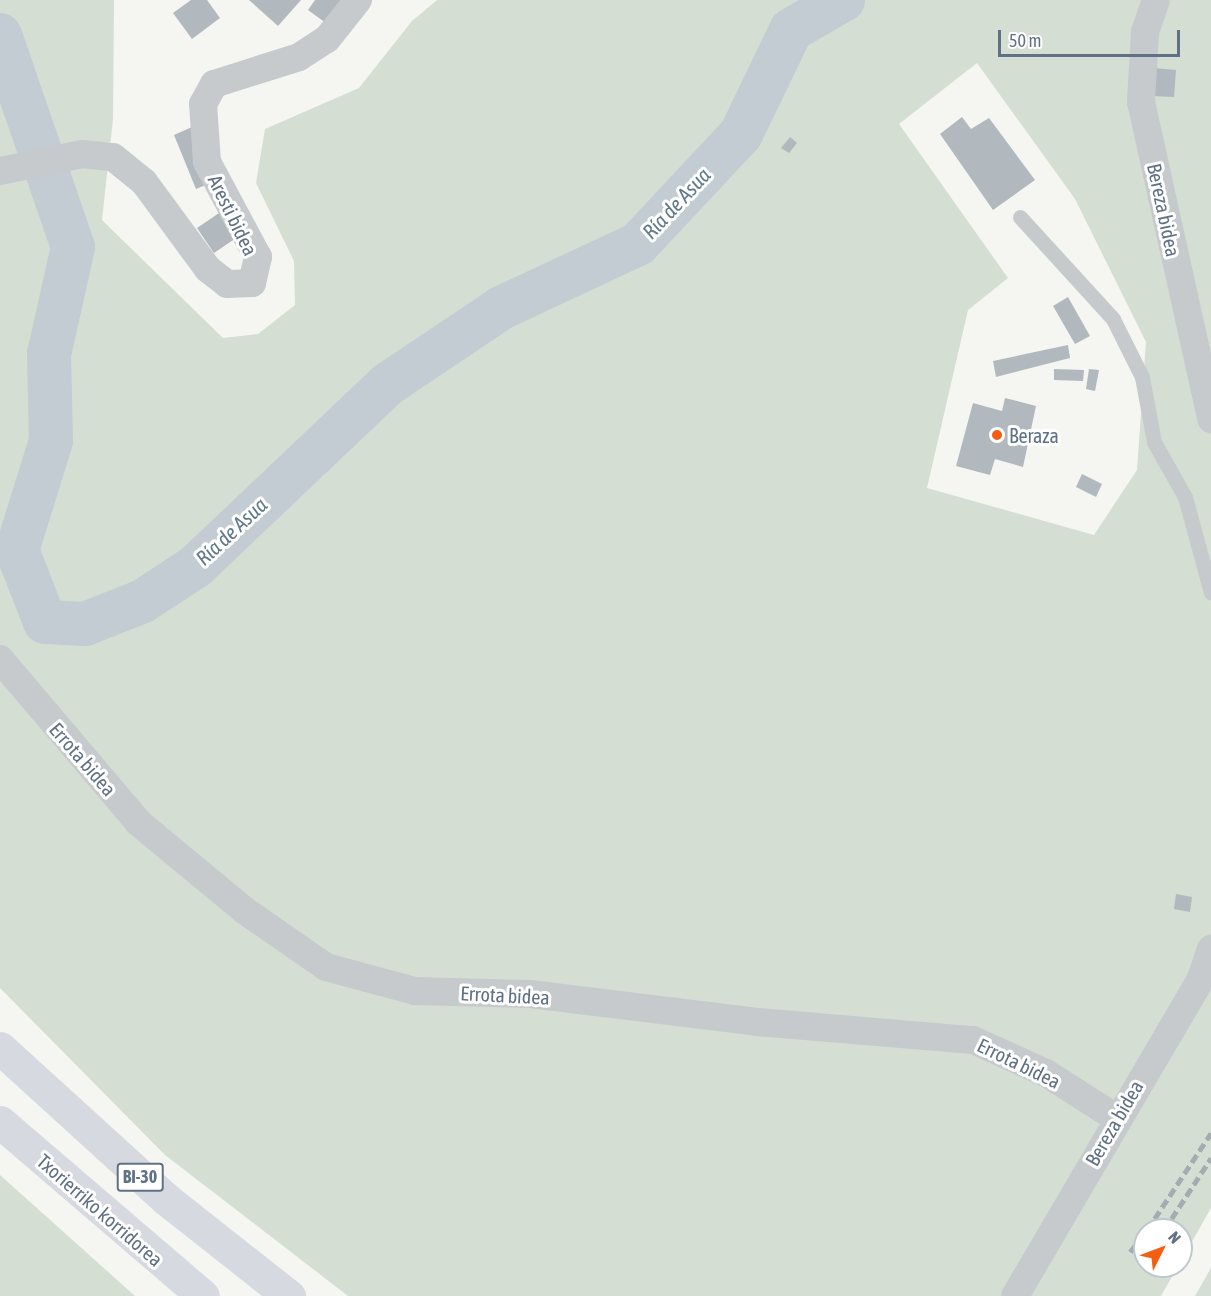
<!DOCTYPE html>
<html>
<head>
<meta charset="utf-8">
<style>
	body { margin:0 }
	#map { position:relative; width:1211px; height:1296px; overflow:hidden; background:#f5f6f1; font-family:"Asap Condensed",sans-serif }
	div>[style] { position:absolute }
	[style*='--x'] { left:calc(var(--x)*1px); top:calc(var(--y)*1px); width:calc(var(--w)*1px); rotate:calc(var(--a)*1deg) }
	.green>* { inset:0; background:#d5ded2 }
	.river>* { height:44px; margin:-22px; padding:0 22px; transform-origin:22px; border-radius:22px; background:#c2ccd2 }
	.building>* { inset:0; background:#b1b8be }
	.lane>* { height:15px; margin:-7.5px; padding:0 7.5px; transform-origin:7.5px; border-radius:7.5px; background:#c7cacd }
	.street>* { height:28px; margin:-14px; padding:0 14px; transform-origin:14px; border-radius:14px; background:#c7cacd }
	.highway>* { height:33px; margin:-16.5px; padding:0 16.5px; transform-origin:16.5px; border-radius:16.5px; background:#d6d9df }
	.rail>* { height:4.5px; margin-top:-2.25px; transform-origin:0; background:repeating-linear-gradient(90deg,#a6abb1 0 9px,transparent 0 13.5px) }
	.dots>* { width:16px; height:16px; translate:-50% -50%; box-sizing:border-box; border:3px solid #fff; border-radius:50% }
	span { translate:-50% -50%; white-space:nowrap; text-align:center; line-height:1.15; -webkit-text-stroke:6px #fff; paint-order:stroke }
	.shield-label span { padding:2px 4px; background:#fff; border:2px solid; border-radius:4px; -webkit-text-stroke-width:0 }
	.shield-label { font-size:18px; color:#617185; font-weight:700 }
	.street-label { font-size:20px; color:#617185 }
	.poi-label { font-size:20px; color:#617185 }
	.left { translate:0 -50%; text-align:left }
	.water-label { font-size:21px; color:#617a8a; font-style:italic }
	.north { position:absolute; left:1133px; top:1218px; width:60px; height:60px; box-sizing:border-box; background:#fff; border:2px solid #c0c6ce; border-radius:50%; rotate:48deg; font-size:16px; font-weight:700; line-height:24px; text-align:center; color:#617185 }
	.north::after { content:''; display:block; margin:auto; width:21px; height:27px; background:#f55e11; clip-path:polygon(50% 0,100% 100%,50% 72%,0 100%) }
	.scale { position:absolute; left:998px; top:30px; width:182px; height:27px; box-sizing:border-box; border:3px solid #617185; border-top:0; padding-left:8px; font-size:18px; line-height:21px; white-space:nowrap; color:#617185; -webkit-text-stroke:4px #fff; paint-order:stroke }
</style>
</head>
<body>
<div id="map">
	<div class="green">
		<div style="clip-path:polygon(evenodd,0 0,114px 0,113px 119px,102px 220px,223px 338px,258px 334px,295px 305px,294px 261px,256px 183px,265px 129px,359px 88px,412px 21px,437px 0,1211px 0,1211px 1208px,1181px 1261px,1181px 1230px,1145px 1230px,1145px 1266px,1178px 1266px,1161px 1296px,348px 1296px,165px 1155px,0 988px,0 0,977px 63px,1075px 199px,1146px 342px,1137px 470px,1094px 535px,927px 488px,968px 310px,1008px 278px,899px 124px,977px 63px)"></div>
		<div style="clip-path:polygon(0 1175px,135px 1296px,0 1296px)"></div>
		<div style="clip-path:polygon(1211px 1268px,1211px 1296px,1195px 1296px)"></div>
	</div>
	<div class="river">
		<div style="--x:0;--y:35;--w:224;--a:71"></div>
		<div style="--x:73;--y:247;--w:110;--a:102.6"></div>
		<div style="--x:49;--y:354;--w:87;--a:88.7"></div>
		<div style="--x:51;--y:441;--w:114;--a:107.3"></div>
		<div style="--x:17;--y:550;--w:77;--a:68.7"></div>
		<div style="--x:45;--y:622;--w:40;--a:2.9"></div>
		<div style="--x:85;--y:624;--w:62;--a:-21.6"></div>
		<div style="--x:143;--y:601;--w:64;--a:-33.4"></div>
		<div style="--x:196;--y:566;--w:265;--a:-43.5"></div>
		<div style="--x:388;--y:384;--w:136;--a:-33.9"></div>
		<div style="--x:501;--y:308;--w:151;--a:-25"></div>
		<div style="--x:638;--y:244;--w:151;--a:-46.9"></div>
		<div style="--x:741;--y:134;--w:115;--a:-64.3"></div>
		<div style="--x:791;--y:30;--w:60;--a:-30"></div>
	</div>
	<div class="building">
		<div style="clip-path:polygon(191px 0,207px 0,220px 18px,192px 39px,173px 13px)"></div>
		<div style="clip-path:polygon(249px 0,301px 0,278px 26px)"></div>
		<div style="clip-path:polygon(315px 0,342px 0,330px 26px,308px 10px)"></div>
		<div style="clip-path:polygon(1154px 68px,1176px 70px,1174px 97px,1152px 96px)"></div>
		<div style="clip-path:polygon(962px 117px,971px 129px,989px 118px,1035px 180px,993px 210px,940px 134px)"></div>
		<div style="clip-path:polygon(192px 127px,215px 181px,196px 189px,174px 135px)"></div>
		<div style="clip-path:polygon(790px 137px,797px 143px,789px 153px,781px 148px)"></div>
		<div style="clip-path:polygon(222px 211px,239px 236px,214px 253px,197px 228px)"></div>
		<div style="clip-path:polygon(1068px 297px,1090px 336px,1075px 344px,1053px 306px)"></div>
		<div style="clip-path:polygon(1068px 345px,1070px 358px,996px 377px,993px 361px)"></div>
		<div style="clip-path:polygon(1054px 369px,1084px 370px,1083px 381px,1054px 380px)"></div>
		<div style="clip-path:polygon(1089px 369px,1099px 370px,1095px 391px,1086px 389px)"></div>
		<div style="clip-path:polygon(1005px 398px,1036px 406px,1023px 467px,995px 459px,990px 475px,956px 466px,973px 403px,1002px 411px)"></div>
		<div style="clip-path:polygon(1082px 474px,1102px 484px,1096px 497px,1076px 487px)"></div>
		<div style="clip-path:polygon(1176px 894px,1192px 897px,1190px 912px,1174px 909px)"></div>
	</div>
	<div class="lane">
		<div style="--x:1020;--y:217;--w:138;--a:47.6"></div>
		<div style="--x:1113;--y:319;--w:65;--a:63.4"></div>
		<div style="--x:1142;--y:377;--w:66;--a:79.5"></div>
		<div style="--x:1154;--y:442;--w:63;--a:60.6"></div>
		<div style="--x:1185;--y:497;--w:99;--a:74.8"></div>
	</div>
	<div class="street">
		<div style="--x:1156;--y:0;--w:34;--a:109"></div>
		<div style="--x:1145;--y:32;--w:70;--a:93.3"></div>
		<div style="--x:1141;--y:102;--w:325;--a:77.5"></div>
		<div style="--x:0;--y:171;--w:84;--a:-11.7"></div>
		<div style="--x:82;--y:154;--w:31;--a:6"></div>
		<div style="--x:113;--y:157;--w:40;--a:39"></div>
		<div style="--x:144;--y:182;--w:108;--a:53.7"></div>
		<div style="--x:208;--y:269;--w:24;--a:38"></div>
		<div style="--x:227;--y:284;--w:25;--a:-2"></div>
		<div style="--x:252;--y:283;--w:27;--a:-77"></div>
		<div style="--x:258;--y:257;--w:108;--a:-118.2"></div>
		<div style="--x:207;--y:162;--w:58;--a:-93.9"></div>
		<div style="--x:203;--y:104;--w:23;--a:-61"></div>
		<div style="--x:214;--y:84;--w:89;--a:-17.6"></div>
		<div style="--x:299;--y:57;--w:33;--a:-33"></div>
		<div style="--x:327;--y:39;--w:50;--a:-51.5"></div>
		<div style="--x:0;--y:659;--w:215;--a:49.7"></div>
		<div style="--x:139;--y:823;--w:136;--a:39.6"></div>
		<div style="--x:244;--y:910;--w:100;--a:34.8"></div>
		<div style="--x:326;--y:967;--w:92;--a:15.1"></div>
		<div style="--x:415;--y:991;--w:115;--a:1.5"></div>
		<div style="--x:530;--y:994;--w:229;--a:7"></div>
		<div style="--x:757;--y:1022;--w:217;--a:4.8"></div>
		<div style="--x:973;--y:1040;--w:80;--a:24.3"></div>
		<div style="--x:1046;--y:1073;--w:83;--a:32.7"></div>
		<div style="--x:1015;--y:1296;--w:365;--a:-59.6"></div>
		<div style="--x:1200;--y:981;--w:34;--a:-71"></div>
	</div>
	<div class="highway">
		<div style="--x:0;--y:1048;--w:224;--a:42.3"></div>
		<div style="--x:166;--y:1199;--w:157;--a:38.3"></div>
		<div style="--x:0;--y:1122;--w:267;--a:40.6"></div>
	</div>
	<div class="rail">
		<div style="--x:1147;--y:1230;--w:116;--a:-56.6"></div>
		<div style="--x:1164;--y:1230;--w:86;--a:-56.9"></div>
		<div style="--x:1130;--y:1252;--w:24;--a:-52"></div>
		<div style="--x:1140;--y:1260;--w:8;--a:-50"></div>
	</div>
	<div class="dots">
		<div style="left:997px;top:435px;background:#f55e11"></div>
	</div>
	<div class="shield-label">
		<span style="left:140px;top:1177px">BI-30</span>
	</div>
	<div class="street-label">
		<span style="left:1164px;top:210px;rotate:78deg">Bereza bidea</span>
		<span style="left:233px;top:215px;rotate:64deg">Aresti bidea</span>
		<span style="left:83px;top:759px;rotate:49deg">Errota bidea</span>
		<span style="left:505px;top:995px;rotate:3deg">Errota bidea</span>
		<span style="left:1019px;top:1063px;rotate:26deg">Errota bidea</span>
		<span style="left:1114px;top:1123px;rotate:-60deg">Bereza bidea</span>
		<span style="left:100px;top:1210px;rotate:41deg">Txorierriko korridorea</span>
	</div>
	<div class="poi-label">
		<span class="left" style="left:1009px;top:435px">Beraza</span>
	</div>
	<div class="water-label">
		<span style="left:676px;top:203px;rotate:-47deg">Ría de Asua</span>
		<span style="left:231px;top:531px;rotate:-43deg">Ría de Asua</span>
	</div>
	<div class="north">N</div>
	<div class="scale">50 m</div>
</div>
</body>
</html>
